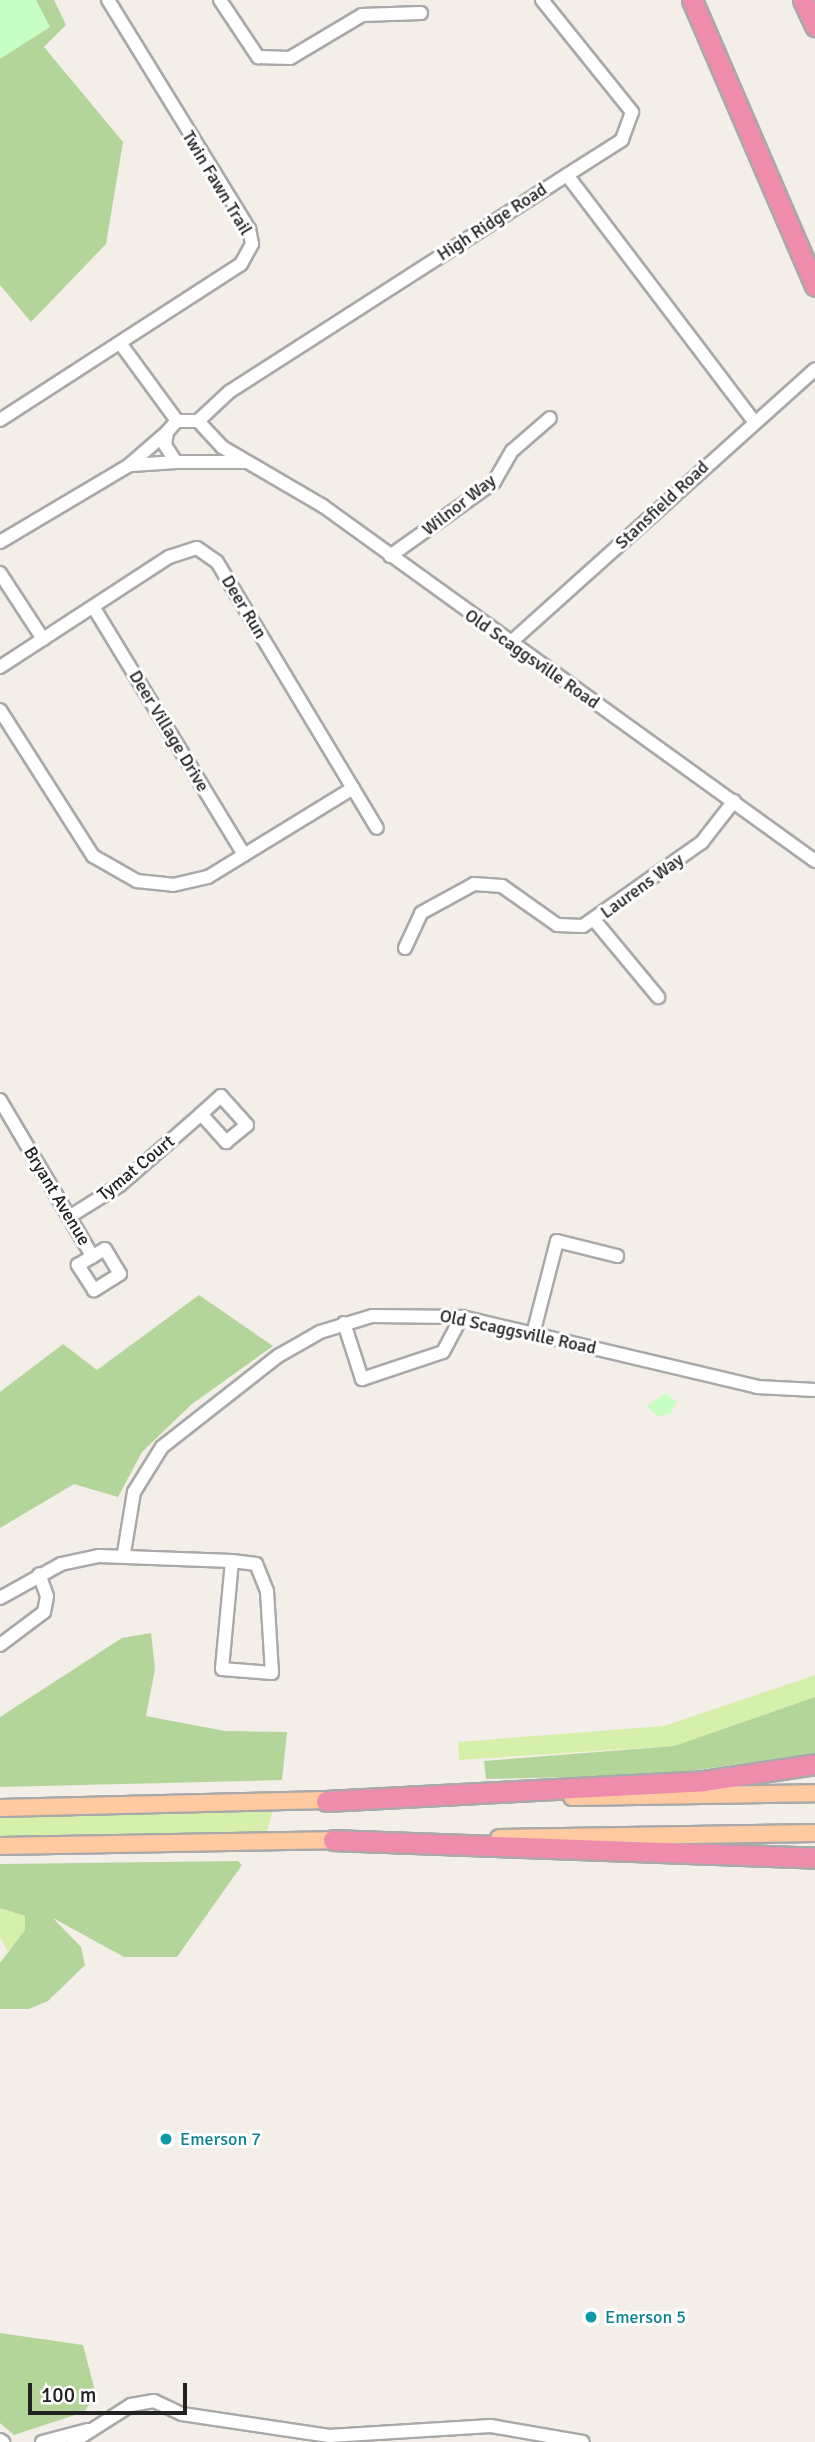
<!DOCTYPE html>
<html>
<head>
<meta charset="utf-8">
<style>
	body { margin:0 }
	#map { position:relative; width:815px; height:2442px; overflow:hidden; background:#f3eee8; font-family:Signika,sans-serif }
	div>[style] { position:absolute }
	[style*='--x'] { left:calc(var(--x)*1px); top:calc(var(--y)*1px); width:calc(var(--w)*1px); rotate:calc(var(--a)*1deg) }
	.grass>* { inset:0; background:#d6f0ab }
	.forest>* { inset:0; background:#b3d59a }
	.park>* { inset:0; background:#c7fec4 }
	.roads { filter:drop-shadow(2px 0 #a9a9a9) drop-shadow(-2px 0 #a9a9a9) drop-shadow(0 2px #a9a9a9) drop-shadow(0 -2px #a9a9a9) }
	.minor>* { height:12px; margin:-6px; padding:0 6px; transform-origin:6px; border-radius:6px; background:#fff }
	.major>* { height:16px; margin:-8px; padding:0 8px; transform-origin:8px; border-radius:8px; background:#ffcaa1 }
	.highway>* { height:19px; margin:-9.5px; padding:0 9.5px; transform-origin:9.5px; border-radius:9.5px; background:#ef8bab }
	.dots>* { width:19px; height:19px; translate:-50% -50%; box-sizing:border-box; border:4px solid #fff; border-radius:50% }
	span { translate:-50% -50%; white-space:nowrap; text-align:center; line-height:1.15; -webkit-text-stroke:6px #fff; paint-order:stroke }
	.street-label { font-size:18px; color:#222 }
	.culture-label { font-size:18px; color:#0d838f }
	.left { translate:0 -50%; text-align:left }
	.scale { position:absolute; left:28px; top:2383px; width:159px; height:32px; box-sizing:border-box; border:4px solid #222; border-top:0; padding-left:9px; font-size:21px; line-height:24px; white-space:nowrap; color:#222; -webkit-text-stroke:5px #fff; paint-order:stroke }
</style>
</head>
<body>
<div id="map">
	<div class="grass">
		<div style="clip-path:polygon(815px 1675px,815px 1697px,674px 1746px,459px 1760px,458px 1742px,664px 1726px)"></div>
		<div style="clip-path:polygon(273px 1809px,266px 1835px,0 1839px,0 1815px)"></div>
		<div style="clip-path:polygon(0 1908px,25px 1916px,25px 1930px,9px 1954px,0 1937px)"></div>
	</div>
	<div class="forest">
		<div style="clip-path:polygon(0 0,54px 0,66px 25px,44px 47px,123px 142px,106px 244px,31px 322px,0 285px)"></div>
		<div style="clip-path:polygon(199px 1295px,273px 1346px,192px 1404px,142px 1452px,118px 1497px,74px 1484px,0 1528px,0 1392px,63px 1344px,97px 1370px)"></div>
		<div style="clip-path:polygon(151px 1633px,155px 1669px,146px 1716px,225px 1731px,287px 1732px,282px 1780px,0 1787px,0 1717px,122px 1638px)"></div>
		<div style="clip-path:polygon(815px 1697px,815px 1753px,663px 1775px,486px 1779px,484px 1761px,674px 1746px)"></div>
		<div style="clip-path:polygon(238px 1861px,242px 1865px,177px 1957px,124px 1957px,53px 1918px,81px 1947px,85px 1965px,48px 2001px,29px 2009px,0 2009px,0 1963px,25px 1930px,25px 1916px,0 1908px,0 1864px)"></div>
		<div style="clip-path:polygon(0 2333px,83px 2345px,96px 2395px,84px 2412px,14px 2435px,0 2423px)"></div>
	</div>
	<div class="park">
		<div style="clip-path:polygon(0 0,36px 0,50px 27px,0 59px)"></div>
		<div style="clip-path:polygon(666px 1393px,677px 1402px,670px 1414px,657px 1416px,647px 1406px)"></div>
	</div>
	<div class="roads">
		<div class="minor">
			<div style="--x:220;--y:0;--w:69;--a:56.3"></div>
			<div style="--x:258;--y:57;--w:32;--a:2"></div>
			<div style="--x:290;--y:58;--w:84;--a:-30.8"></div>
			<div style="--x:362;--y:15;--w:59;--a:-1.9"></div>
			<div style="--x:542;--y:0;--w:144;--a:51.2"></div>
			<div style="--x:632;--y:112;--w:30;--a:110"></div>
			<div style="--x:622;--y:140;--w:65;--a:147.5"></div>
			<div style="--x:120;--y:343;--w:97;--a:53.8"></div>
			<div style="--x:0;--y:420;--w:287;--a:-32.9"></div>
			<div style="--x:241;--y:264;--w:23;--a:-61"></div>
			<div style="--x:252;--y:244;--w:15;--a:-101"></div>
			<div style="--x:249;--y:229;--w:269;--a:-121.6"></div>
			<div style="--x:198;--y:421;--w:42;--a:-43.1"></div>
			<div style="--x:229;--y:392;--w:402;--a:-32.7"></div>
			<div style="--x:567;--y:175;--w:308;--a:52.8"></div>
			<div style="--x:246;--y:462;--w:70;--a:180"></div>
			<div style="--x:176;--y:462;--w:20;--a:-123"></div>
			<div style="--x:165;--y:445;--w:13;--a:-81"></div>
			<div style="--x:167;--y:432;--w:15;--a:-48"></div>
			<div style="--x:177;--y:421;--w:21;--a:0"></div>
			<div style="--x:198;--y:421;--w:35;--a:47"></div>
			<div style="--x:222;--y:447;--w:117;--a:30.3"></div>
			<div style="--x:323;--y:506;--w:607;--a:35.81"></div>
			<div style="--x:132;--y:465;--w:44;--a:-3.9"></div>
			<div style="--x:0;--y:542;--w:149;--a:-30.7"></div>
			<div style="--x:128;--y:466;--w:50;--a:-41"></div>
			<div style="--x:390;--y:556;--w:128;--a:-35.4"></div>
			<div style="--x:494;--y:482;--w:36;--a:-60"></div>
			<div style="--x:512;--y:451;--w:50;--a:-41"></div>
			<div style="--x:0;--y:573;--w:79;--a:56.9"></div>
			<div style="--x:94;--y:608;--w:289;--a:58.7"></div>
			<div style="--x:510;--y:643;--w:410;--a:-41.9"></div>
			<div style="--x:0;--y:667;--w:202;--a:-33.1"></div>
			<div style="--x:169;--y:557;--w:29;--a:-18"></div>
			<div style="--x:197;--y:548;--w:24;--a:35"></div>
			<div style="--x:217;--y:562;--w:310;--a:59"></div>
			<div style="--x:0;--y:710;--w:173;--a:57.5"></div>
			<div style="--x:93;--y:856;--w:51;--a:29.6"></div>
			<div style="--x:137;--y:881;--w:36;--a:6"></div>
			<div style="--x:173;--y:885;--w:36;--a:-13"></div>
			<div style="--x:208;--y:877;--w:170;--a:-31.5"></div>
			<div style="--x:595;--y:921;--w:99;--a:50.3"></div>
			<div style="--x:405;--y:948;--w:38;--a:-65"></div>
			<div style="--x:421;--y:913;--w:60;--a:-28.7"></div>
			<div style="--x:474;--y:884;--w:28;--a:4"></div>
			<div style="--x:502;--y:886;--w:67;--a:35.3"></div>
			<div style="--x:557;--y:925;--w:26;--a:2"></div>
			<div style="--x:583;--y:926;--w:146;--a:-35.2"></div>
			<div style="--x:702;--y:842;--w:52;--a:-52"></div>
			<div style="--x:0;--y:1100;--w:182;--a:59.4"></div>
			<div style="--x:69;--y:1217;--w:60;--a:-32.1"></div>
			<div style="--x:120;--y:1185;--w:108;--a:-41.2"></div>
			<div style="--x:201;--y:1114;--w:38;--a:48"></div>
			<div style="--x:226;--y:1142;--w:27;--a:-39"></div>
			<div style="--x:247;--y:1125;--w:39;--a:-132"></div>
			<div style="--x:221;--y:1096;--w:27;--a:138"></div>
			<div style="--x:105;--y:1249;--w:29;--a:59"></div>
			<div style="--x:120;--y:1274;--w:31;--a:148"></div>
			<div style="--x:94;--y:1290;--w:30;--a:-123"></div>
			<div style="--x:78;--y:1265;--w:31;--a:-31"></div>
			<div style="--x:344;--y:1323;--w:59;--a:72.2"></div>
			<div style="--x:362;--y:1379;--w:85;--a:-18.4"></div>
			<div style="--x:443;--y:1352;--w:40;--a:-62"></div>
			<div style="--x:533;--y:1334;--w:96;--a:-75.5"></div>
			<div style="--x:557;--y:1241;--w:62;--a:14"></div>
			<div style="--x:124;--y:1553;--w:62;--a:-80.7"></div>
			<div style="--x:134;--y:1492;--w:53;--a:-58.1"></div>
			<div style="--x:162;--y:1447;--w:147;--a:-38.1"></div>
			<div style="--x:278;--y:1356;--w:48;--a:-29.7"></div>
			<div style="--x:320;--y:1332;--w:54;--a:-17.1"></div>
			<div style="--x:372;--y:1316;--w:90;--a:0.6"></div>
			<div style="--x:462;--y:1317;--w:303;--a:13.3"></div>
			<div style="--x:757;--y:1387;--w:58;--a:3"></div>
			<div style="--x:0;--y:1598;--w:70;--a:-29.1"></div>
			<div style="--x:61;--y:1564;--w:39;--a:-12"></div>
			<div style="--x:99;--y:1556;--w:133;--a:2.2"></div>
			<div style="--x:232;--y:1561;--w:108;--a:95.3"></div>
			<div style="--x:222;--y:1669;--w:50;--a:4.6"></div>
			<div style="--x:272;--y:1673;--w:82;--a:-93.5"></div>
			<div style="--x:267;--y:1591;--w:29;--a:-112"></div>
			<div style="--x:256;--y:1564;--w:24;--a:-173"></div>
			<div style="--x:0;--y:1645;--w:55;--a:-36.9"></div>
			<div style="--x:44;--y:1612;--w:16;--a:-79"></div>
			<div style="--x:47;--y:1596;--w:23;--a:-110"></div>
			<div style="--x:0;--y:2440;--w:4;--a:34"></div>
			<div style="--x:42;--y:2442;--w:48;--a:-14.6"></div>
			<div style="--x:73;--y:2442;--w:69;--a:-32.5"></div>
			<div style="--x:131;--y:2405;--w:23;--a:-10"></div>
			<div style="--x:154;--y:2401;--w:31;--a:25"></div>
			<div style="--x:182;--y:2414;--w:149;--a:8.5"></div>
			<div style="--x:329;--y:2436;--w:162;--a:-3.5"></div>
			<div style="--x:491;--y:2426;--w:93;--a:9.9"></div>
		</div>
		<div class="major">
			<div style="--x:572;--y:1797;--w:243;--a:-0.9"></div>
			<div style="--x:0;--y:1808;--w:337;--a:-1.4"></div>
			<div style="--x:499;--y:1838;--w:316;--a:-0.9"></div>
			<div style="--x:0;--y:1846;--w:344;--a:-1"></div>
		</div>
		<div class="highway">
			<div style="--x:692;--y:0;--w:311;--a:66.7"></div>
			<div style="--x:803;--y:0;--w:29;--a:65"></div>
			<div style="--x:326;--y:1801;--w:378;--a:-3"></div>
			<div style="--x:703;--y:1781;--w:113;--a:-8.6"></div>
			<div style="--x:333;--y:1840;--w:482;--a:2.1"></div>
		</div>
	</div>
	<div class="dots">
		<div style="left:166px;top:2139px;background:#0f9aa8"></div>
		<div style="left:591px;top:2317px;background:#0f9aa8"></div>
	</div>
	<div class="street-label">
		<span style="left:217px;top:183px;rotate:59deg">Twin Fawn Trail</span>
		<span style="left:492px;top:222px;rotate:-33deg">High Ridge Road</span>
		<span style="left:459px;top:505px;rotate:-38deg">Wilnor Way</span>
		<span style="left:662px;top:505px;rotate:-43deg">Stansfield Road</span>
		<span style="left:244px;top:607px;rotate:59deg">Deer Run</span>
		<span style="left:532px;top:659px;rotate:35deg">Old Scaggsville Road</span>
		<span style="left:169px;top:731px;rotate:59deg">Deer Village Drive</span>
		<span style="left:642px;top:886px;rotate:-36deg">Laurens Way</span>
		<span style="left:136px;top:1168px;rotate:-39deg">Tymat Court</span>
		<span style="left:57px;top:1196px;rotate:59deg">Bryant Avenue</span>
		<span style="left:518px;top:1332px;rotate:12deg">Old Scaggsville Road</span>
	</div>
	<div class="culture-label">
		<span class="left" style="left:180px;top:2139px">Emerson 7</span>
		<span class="left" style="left:605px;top:2317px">Emerson 5</span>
	</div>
	<div class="scale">100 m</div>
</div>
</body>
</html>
